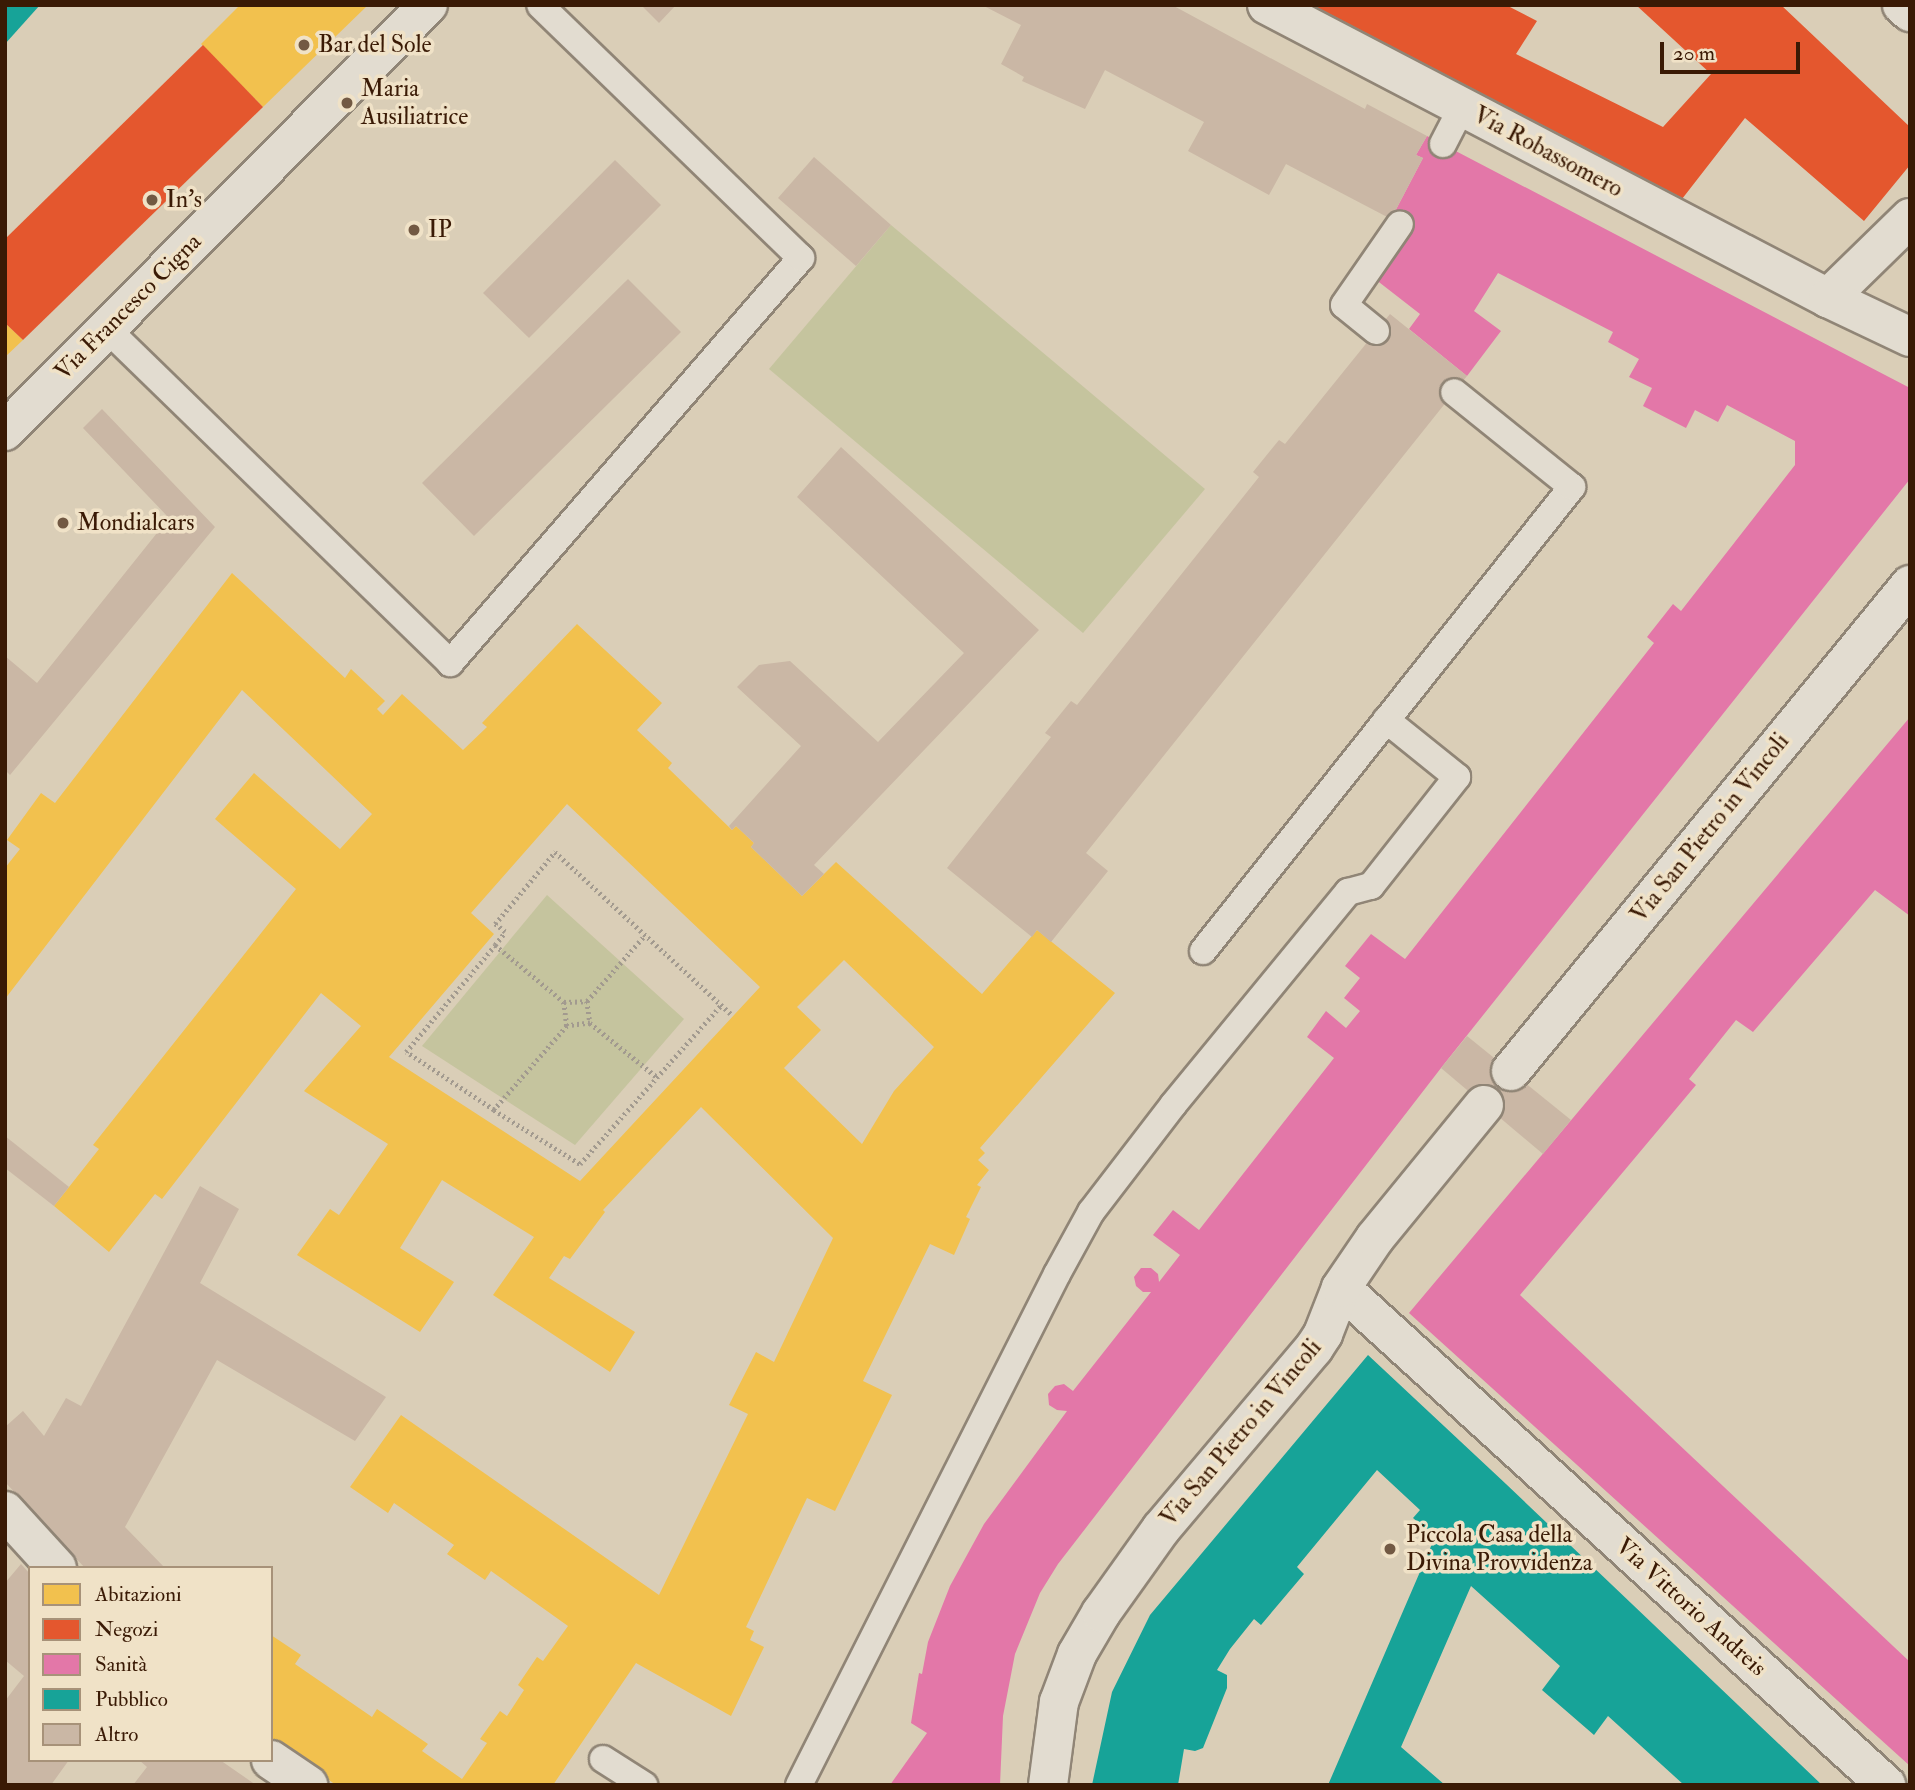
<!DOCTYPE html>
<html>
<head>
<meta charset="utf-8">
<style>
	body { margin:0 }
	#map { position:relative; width:1915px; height:1790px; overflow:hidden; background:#daceb7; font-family:"IM FELL Double Pica",serif }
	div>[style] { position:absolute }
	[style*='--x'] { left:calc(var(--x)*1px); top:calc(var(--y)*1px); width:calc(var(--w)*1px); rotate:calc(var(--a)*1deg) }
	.green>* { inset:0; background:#c5c49e }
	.homes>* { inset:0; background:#f2c14e }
	.shops>* { inset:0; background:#e4572e }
	.health>* { inset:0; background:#e377a8 }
	.public>* { inset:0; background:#17a398 }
	.building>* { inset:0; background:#cab7a5 }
	.path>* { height:4.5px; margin-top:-2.25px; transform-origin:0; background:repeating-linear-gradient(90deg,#a29a8f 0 2px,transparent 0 5.5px) }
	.roads { filter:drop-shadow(2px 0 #908576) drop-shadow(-2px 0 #908576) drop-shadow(0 2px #908576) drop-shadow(0 -2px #908576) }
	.lane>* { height:26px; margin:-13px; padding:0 13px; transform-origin:13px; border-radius:13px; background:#e2dcd0 }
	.street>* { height:38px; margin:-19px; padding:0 19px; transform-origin:19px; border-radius:19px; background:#e2dcd0 }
	.secondary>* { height:38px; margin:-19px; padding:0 19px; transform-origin:19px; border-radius:19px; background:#e2dcd0 }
	.dots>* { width:19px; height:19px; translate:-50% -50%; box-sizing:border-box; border:4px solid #f0e2c7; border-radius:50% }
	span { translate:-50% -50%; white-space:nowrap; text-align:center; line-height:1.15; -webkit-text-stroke:7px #f0e2c7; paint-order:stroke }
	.poi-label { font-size:24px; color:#3a1a05 }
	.left { translate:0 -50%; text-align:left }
	.street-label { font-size:24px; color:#3a1a05 }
	.frame { position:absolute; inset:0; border:7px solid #3a1a05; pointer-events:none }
	.legend { position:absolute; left:28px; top:1566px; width:245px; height:196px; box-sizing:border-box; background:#f0e2c7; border:2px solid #a79279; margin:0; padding:9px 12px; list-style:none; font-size:21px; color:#3a1a05 }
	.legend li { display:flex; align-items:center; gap:14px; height:35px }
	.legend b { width:35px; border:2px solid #a79279 }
	.scale { position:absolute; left:1660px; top:42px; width:140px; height:32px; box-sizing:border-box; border:4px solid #3a1a05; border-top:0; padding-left:9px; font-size:21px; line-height:24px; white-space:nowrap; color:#3a1a05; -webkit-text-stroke:5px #f0e2c7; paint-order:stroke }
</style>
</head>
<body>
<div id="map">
	<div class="green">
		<div style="clip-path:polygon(891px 225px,1205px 489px,1083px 633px,769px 369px)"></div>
		<div style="clip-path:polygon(547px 895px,684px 1019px,575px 1145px,422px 1046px)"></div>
	</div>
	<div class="homes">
		<div style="clip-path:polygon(240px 5px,368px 5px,263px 107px,201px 44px)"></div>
		<div style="clip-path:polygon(5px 323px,23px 340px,5px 357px)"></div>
		<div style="clip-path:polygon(evenodd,232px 573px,345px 678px,351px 669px,385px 701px,377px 709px,383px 715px,402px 694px,463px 750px,487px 727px,482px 723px,577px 624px,662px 703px,637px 730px,672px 763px,668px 768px,732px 830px,736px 826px,754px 843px,751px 847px,802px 896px,836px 862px,982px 994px,1037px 930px,1115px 993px,980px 1148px,985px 1153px,978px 1160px,989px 1170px,977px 1185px,981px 1187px,966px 1217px,970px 1219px,954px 1255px,930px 1244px,863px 1381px,892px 1395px,835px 1511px,807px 1498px,746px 1627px,754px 1631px,750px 1640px,764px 1647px,731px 1716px,636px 1663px,553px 1785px,336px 1785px,271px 1739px,271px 1635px,301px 1655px,295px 1664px,372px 1717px,377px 1709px,428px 1744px,422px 1751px,462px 1779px,487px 1743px,480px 1739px,500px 1711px,507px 1716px,524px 1690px,518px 1685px,537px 1657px,543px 1661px,568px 1626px,491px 1571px,485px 1580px,447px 1554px,454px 1545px,394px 1503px,388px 1513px,350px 1487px,401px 1415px,659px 1595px,748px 1414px,729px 1405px,756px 1352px,774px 1362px,833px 1238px,701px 1107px,603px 1210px,605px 1212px,570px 1259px,564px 1256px,549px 1278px,635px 1332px,610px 1372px,493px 1295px,534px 1237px,442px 1180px,400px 1248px,454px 1282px,420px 1332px,297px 1255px,330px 1209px,339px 1215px,388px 1144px,304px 1091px,361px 1026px,321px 993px,162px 1199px,155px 1194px,109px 1252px,54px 1206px,99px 1149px,93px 1145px,296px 889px,215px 819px,254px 773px,340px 849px,372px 814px,242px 690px,5px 999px,5px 868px,20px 849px,7px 840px,41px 793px,55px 803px,232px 573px,567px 804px,760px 987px,580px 1181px,389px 1057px,494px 934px,471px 913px,567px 804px,232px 573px,844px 960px,934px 1047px,894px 1091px,862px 1144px,784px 1068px,821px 1030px,797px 1007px,844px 960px)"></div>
	</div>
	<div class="shops">
		<div style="clip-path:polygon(1293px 5px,1506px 5px,1537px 21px,1516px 54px,1663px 127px,1711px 74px,1636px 5px,1781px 5px,1910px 127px,1910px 165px,1864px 221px,1745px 118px,1675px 208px)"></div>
		<div style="clip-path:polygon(203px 45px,263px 107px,23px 340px,5px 323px,5px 239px)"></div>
	</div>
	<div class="health">
		<div style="clip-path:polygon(1427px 136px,1910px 388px,1910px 479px,1441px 1068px,1058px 1564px,1040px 1593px,1015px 1654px,1003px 1716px,1000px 1785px,890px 1785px,927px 1733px,911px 1723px,919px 1673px,922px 1674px,928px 1642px,950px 1586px,984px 1524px,1067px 1411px,1057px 1410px,1049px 1405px,1048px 1394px,1055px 1386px,1064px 1384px,1073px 1391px,1151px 1292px,1143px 1292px,1136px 1286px,1134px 1277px,1141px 1268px,1151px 1268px,1158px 1274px,1159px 1282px,1180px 1255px,1153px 1235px,1173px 1210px,1199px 1230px,1334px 1058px,1307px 1037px,1326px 1011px,1346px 1028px,1360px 1011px,1344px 998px,1360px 978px,1345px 966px,1371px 934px,1405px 959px,1654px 643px,1647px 637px,1673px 604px,1681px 611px,1795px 465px,1795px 441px,1727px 405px,1718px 422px,1695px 410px,1686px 428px,1643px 406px,1652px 388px,1629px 377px,1639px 359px,1608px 342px,1613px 332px,1498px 273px,1474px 311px,1501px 331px,1467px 376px,1409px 329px,1420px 314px,1375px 279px,1391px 219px,1423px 158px,1416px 155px)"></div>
		<div style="clip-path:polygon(1910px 717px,1910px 916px,1875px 890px,1753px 1032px,1736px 1020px,1689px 1079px,1696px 1085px,1520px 1295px,1910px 1662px,1910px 1766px,1409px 1313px)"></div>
	</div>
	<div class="public">
		<div style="clip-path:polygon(5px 5px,40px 5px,5px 44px)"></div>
		<div style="clip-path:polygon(1368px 1355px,1506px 1484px,1822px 1785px,1684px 1785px,1608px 1716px,1594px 1735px,1542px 1690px,1560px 1666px,1471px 1586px,1401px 1747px,1445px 1785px,1328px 1785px,1435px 1537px,1413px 1518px,1420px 1510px,1377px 1470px,1297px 1567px,1304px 1574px,1261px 1625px,1254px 1619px,1230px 1649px,1217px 1670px,1227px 1675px,1227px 1688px,1203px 1748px,1195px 1751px,1184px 1749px,1178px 1785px,1092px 1785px,1112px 1692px,1150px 1615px)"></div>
	</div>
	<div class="building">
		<div style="clip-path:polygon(641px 5px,676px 5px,659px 23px)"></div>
		<div style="clip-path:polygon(982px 5px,1172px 5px,1365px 109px,1367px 104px,1427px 136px,1416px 155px,1423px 158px,1391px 219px,1286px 164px,1269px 195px,1188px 151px,1204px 122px,1105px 70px,1085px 109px,1022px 81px,1024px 77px,1001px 64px,1021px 25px)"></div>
		<div style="clip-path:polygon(814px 157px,891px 225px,856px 266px,778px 198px)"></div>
		<div style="clip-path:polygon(615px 160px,661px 205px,529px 338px,483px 293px)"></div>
		<div style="clip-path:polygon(628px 279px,681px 332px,474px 536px,422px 483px)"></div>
		<div style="clip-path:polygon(1390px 314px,1467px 376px,1086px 853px,1108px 871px,1051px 942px,1037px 930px,1032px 937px,947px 868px,1051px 737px,1045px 733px,1071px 701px,1077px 705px,1259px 477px,1253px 472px,1279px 440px,1285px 444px)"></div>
		<div style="clip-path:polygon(102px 409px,215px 527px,10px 775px,5px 770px,5px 656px,37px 683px,169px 518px,83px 428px)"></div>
		<div style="clip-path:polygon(841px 447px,1039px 630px,814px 865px,824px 874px,802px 896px,751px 847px,754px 843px,736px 826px,732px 830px,729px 826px,801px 746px,737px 687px,759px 665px,790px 661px,878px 742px,964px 653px,797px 497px)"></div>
		<div style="clip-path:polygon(1467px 1036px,1571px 1120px,1543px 1154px,1441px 1068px)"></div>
		<div style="clip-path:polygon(5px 1136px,69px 1187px,54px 1206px,5px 1168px)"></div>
		<div style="clip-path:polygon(200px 1186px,239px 1209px,200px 1283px,386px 1397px,355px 1441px,217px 1360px,125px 1527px,165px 1568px,85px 1568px,5px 1482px,5px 1427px,23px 1411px,44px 1436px,66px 1398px,81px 1406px)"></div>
		<div style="clip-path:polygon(21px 1564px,30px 1574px,30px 1760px,69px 1760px,51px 1785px,5px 1785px,5px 1701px,24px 1676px,5px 1660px,5px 1583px)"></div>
		<div style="clip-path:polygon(139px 1760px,220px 1760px,256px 1785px,133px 1785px,147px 1767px)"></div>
	</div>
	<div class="path">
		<div style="--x:495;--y:945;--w:16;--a:-52"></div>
		<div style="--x:505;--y:932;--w:13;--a:-141"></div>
		<div style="--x:495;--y:924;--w:94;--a:-50.2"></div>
		<div style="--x:555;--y:852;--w:241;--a:42.6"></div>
		<div style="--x:587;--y:1001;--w:22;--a:82"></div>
		<div style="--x:590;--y:1023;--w:86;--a:38.9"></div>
		<div style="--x:564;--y:1002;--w:24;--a:83"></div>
		<div style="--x:590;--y:1023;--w:23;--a:173"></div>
		<div style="--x:567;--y:1026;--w:111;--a:131"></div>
		<div style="--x:494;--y:1110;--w:102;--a:32.1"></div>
		<div style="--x:580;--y:1164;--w:213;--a:-48.4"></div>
		<div style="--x:494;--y:1110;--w:105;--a:-146.6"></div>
		<div style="--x:406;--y:1052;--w:139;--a:-50.2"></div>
		<div style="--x:495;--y:945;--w:89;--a:39.6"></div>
		<div style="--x:564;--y:1002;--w:23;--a:-2"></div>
		<div style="--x:587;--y:1001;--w:88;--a:-48.7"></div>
	</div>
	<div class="roads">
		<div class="lane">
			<div style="--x:1443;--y:144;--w:42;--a:-62.8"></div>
			<div style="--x:107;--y:329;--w:479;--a:44.2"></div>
			<div style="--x:450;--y:663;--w:536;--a:-49.09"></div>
			<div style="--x:801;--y:258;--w:363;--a:-135.9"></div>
			<div style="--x:1376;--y:331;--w:41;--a:-140.9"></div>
			<div style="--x:1344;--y:305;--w:98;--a:-55.3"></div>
			<div style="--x:1203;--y:951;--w:593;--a:-51.51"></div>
			<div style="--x:1572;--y:487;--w:151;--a:-141.2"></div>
			<div style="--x:603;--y:1759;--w:49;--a:32.4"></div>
			<div style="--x:799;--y:1785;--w:572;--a:-63.21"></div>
			<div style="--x:1057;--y:1274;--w:71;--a:-61.3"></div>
			<div style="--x:1091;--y:1212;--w:135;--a:-52.5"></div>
			<div style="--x:1173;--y:1105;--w:276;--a:-50.6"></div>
			<div style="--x:1348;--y:892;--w:24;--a:-15"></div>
			<div style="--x:1371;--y:886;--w:139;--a:-51.7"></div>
			<div style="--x:1457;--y:777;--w:91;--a:-141.2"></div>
		</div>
		<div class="street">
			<div style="--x:1267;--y:5;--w:633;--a:27.58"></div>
			<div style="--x:1902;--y:5;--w:11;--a:41"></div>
			<div style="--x:1910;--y:218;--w:115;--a:135.7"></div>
			<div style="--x:1828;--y:298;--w:91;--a:25.4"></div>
			<div style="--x:1511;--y:1071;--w:629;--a:-50.61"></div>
			<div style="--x:1341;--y:1288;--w:738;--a:42.36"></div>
			<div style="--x:5;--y:1511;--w:77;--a:47.6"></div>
			<div style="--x:271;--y:1760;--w:45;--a:34"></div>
			<div style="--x:1048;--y:1785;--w:84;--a:-82.5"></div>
			<div style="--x:1059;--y:1702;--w:51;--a:-69.4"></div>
			<div style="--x:1077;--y:1654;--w:48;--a:-59.7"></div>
			<div style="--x:1101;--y:1613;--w:103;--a:-54.5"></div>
			<div style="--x:1161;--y:1529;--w:237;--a:-49.8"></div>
			<div style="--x:1314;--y:1348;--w:17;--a:-57"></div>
			<div style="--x:1323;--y:1334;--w:49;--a:-68.6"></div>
			<div style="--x:1341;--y:1288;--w:60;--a:-55.8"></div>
			<div style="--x:1375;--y:1238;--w:172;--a:-50.7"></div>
		</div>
		<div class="secondary">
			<div style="--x:5;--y:431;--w:600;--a:-45.2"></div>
		</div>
	</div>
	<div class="dots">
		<div style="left:304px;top:45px;background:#725943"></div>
		<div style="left:347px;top:103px;background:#725943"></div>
		<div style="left:152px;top:200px;background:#725943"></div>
		<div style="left:414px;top:230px;background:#725943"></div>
		<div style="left:63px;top:523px;background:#725943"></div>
		<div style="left:1390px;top:1549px;background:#725943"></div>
	</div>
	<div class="poi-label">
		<span class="left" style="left:318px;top:45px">Bar del Sole</span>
		<span class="left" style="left:361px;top:103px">Maria<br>Ausiliatrice</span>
		<span class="left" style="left:166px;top:200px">In's</span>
		<span class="left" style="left:428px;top:230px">IP</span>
		<span class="left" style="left:77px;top:523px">Mondialcars</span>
		<span class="left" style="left:1406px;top:1549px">Piccola Casa della<br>Divina Provvidenza</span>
	</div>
	<div class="street-label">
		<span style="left:1548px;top:152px;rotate:28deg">Via Robassomero</span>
		<span style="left:128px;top:307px;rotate:-45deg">Via Francesco Cigna</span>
		<span style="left:1710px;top:828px;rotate:-51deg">Via San Pietro in Vincoli</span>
		<span style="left:1241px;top:1433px;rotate:-50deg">Via San Pietro in Vincoli</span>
		<span style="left:1691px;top:1607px;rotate:42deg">Via Vittorio Andreis</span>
	</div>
	<div class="frame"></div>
	<ul class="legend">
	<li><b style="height:19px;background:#f2c14e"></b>Abitazioni</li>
	<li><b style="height:19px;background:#e4572e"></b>Negozi</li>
	<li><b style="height:19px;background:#e377a8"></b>Sanità</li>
	<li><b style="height:19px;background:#17a398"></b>Pubblico</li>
	<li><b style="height:19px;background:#cab7a5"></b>Altro</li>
	</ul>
	<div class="scale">20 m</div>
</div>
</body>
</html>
